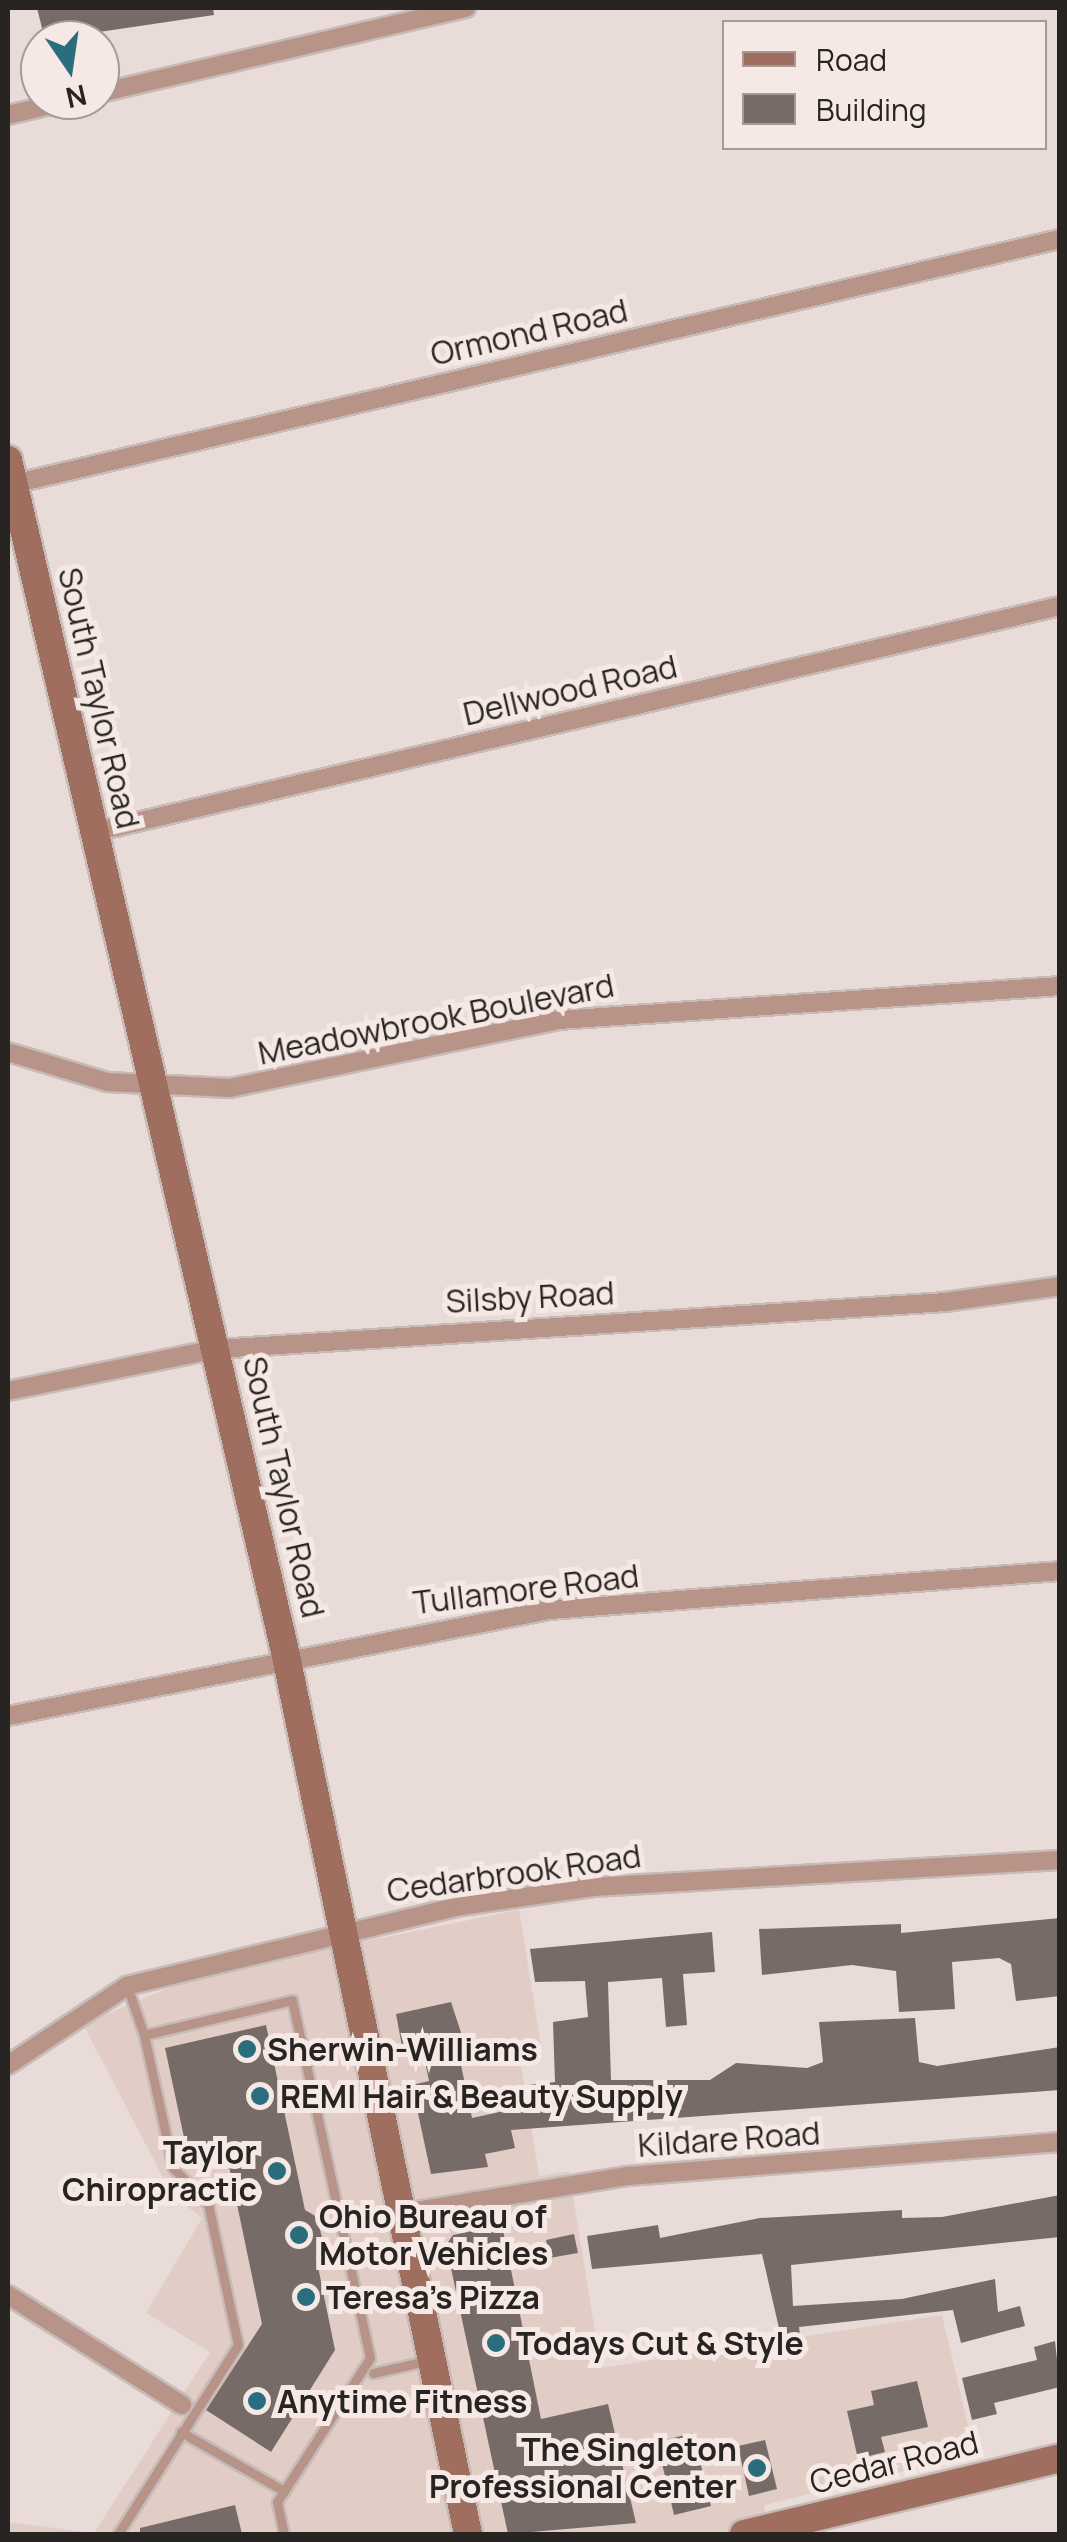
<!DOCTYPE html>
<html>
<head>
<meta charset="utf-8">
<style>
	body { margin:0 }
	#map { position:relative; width:1067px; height:2542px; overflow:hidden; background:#e9dcd8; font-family:Manrope,sans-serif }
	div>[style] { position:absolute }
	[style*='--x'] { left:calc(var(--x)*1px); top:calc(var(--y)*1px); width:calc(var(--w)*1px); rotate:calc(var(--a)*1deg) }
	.built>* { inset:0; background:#e2cdc6 }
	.building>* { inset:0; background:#766b67 }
	.roads { filter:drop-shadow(2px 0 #c6bbb7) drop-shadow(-2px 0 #c6bbb7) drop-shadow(0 2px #c6bbb7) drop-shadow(0 -2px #c6bbb7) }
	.lane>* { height:9px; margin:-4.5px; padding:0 4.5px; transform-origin:4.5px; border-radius:4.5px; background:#b79388 }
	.street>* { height:18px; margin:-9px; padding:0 9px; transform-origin:9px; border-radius:9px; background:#b79388 }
	.secondary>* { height:28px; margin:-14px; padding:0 14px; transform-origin:14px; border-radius:14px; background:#a06e5e }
	.dots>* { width:28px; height:28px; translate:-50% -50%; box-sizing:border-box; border:5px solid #f6e9e5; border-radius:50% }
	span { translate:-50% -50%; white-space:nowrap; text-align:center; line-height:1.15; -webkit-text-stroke:10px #f6e9e5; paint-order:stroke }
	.street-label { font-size:32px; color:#282422 }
	.poi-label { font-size:32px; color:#282422; font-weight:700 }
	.left { translate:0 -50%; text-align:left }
	.right { translate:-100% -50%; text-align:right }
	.frame { position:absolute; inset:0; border:10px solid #282422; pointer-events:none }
	.legend { position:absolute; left:722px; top:20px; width:325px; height:130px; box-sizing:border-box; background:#f6e9e5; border:2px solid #a49a97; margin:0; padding:12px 18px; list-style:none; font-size:30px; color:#282422 }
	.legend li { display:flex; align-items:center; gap:20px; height:50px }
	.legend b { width:50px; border:2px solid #a49a97 }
	.north { position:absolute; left:20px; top:20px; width:100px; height:100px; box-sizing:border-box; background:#f6e9e5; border:2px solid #a49a97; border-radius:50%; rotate:167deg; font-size:28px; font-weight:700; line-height:40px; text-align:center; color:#282422 }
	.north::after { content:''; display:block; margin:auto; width:35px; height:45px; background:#2a6e7e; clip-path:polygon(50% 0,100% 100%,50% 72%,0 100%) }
</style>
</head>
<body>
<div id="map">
	<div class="built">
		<div style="clip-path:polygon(519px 1910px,541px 2045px,521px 2064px,539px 2176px,569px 2171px,601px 2368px,942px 2315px,975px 2454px,764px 2505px,770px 2534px,8px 2534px,8px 2522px,94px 2533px,210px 2352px,146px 2313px,202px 2218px,172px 2195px,83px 2024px,199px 1975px)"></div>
	</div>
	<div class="building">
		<div style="clip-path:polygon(37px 8px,213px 8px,214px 15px,45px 40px)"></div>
		<div style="clip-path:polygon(1060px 1918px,1060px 1996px,1016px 2001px,1011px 1964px,999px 1958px,952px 1962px,955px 2009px,899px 2012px,896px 1971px,852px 1965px,762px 1975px,759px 1929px,901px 1924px,901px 1933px)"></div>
		<div style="clip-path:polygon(712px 1932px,715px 1972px,683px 1974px,687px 2025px,666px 2027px,662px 1978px,608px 1982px,611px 2080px,710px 2080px,736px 2063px,807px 2068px,823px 2062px,819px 2022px,915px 2018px,919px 2062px,937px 2066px,1060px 2047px,1060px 2090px,511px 2130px,515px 2148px,485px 2154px,488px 2167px,431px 2174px,412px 2085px,429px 2081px,421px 2042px,402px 2046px,396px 2014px,451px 2002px,471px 2063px,461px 2065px,472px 2118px,531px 2105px,529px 2085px,555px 2082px,553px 2022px,588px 2017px,585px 1981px,535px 1982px,530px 1949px)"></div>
		<div style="clip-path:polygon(266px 2025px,305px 2210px,317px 2217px,325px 2250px,316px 2257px,335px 2350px,271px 2452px,206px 2410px,262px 2324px,229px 2166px,219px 2155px,189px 2161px,165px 2048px)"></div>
		<div style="clip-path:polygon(1060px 2195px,1060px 2237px,791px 2265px,793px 2306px,902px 2299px,995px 2279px,998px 2312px,1020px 2306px,1025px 2326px,961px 2343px,953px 2310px,799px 2327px,800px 2335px,781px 2337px,762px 2254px,592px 2269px,587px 2236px,658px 2225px,660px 2238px,760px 2218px,902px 2210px,902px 2218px,942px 2217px)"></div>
		<div style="clip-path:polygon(502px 2225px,541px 2419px,608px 2404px,636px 2523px,508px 2534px,446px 2245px,453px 2235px)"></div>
		<div style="clip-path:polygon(574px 2234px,578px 2253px,549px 2258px,546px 2240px)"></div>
		<div style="clip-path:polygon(1055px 2341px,1060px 2387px,994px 2403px,997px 2414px,972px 2420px,962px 2378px,1037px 2360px,1034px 2347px)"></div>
		<div style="clip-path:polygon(917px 2381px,928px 2427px,881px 2437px,885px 2452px,858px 2459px,847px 2411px,874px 2405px,871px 2391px)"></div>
		<div style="clip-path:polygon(693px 2433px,711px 2506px,674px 2515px,657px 2442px)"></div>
		<div style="clip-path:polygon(765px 2440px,777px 2489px,749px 2496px,738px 2446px)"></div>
		<div style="clip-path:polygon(235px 2505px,242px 2534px,140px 2534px,140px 2528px)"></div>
	</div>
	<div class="roads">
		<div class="lane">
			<div style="--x:127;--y:1986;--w:52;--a:70.9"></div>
			<div style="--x:144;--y:2035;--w:152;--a:-13.3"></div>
			<div style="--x:292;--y:2000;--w:366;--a:77.7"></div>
			<div style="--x:370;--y:2358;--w:171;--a:122.9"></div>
			<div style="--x:277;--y:2502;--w:33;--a:78"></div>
			<div style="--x:373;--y:2373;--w:54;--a:-12.8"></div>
			<div style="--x:181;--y:2432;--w:119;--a:29.8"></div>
			<div style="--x:118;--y:2534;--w:224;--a:-57.6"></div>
			<div style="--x:238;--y:2345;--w:144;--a:-102"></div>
			<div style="--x:208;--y:2204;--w:50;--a:-134.2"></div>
			<div style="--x:173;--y:2168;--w:136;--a:-102.3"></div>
		</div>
		<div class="street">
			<div style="--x:100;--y:93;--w:376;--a:-13.1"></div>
			<div style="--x:8;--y:115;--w:66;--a:-13.2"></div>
			<div style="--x:13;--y:484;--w:1075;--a:-13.17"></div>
			<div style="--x:94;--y:832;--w:992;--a:-13.17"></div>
			<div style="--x:8;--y:1052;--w:103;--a:16.9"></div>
			<div style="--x:107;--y:1082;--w:123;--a:2.8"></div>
			<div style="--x:230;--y:1088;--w:335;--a:-11.7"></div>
			<div style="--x:558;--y:1020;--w:503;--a:-3.87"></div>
			<div style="--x:8;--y:1391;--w:213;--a:-11.4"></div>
			<div style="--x:217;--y:1349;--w:730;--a:-3.69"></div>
			<div style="--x:945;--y:1302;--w:116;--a:-7.9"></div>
			<div style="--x:8;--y:1716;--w:551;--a:-11.09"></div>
			<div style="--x:549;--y:1610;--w:512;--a:-4.36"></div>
			<div style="--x:8;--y:2065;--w:143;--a:-33.6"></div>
			<div style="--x:127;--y:1986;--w:343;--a:-13.5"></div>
			<div style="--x:461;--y:1906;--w:133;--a:-8.2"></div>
			<div style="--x:593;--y:1887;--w:468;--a:-3.3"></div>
			<div style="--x:404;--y:2213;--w:227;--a:-9.4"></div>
			<div style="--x:628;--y:2176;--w:433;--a:-4.5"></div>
			<div style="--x:8;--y:2295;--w:206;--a:32.3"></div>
		</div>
		<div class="secondary">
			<div style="--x:8;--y:460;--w:1228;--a:76.91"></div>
			<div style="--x:286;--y:1656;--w:897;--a:78.29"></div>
			<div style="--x:744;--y:2534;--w:325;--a:-13.5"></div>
		</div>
	</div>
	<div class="dots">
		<div style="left:247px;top:2049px;background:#2a6e7e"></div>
		<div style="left:260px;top:2096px;background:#2a6e7e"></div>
		<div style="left:277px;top:2171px;background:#2a6e7e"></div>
		<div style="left:299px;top:2235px;background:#2a6e7e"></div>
		<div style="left:306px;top:2297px;background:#2a6e7e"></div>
		<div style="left:496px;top:2343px;background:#2a6e7e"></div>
		<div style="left:257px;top:2401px;background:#2a6e7e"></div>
		<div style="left:757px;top:2468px;background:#2a6e7e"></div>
	</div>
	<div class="street-label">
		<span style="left:529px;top:332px;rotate:-13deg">Ormond Road</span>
		<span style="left:570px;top:690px;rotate:-13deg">Dellwood Road</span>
		<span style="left:99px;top:698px;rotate:77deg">South Taylor Road</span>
		<span style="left:436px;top:1019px;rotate:-11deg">Meadowbrook Boulevard</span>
		<span style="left:530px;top:1297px;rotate:-3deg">Silsby Road</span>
		<span style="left:284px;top:1487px;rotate:77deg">South Taylor Road</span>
		<span style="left:526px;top:1589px;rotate:-7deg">Tullamore Road</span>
		<span style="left:514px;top:1873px;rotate:-8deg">Cedarbrook Road</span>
		<span style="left:729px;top:2139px;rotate:-4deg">Kildare Road</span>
		<span style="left:894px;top:2462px;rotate:-14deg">Cedar Road</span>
	</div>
	<div class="poi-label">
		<span class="left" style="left:267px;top:2049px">Sherwin-Williams</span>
		<span class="left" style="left:280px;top:2096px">REMI Hair &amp; Beauty Supply</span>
		<span class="right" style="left:257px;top:2171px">Taylor<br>Chiropractic</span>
		<span class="left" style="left:319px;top:2235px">Ohio Bureau of<br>Motor Vehicles</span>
		<span class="left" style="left:326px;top:2297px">Teresa's Pizza</span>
		<span class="left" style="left:516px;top:2343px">Todays Cut &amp; Style</span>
		<span class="left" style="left:277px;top:2401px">Anytime Fitness</span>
		<span class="right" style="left:737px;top:2468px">The Singleton<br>Professional Center</span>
	</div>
	<div class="frame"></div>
	<ul class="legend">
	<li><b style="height:12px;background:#a06e5e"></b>Road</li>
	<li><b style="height:28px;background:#766b67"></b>Building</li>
	</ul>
	<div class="north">N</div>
</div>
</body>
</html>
